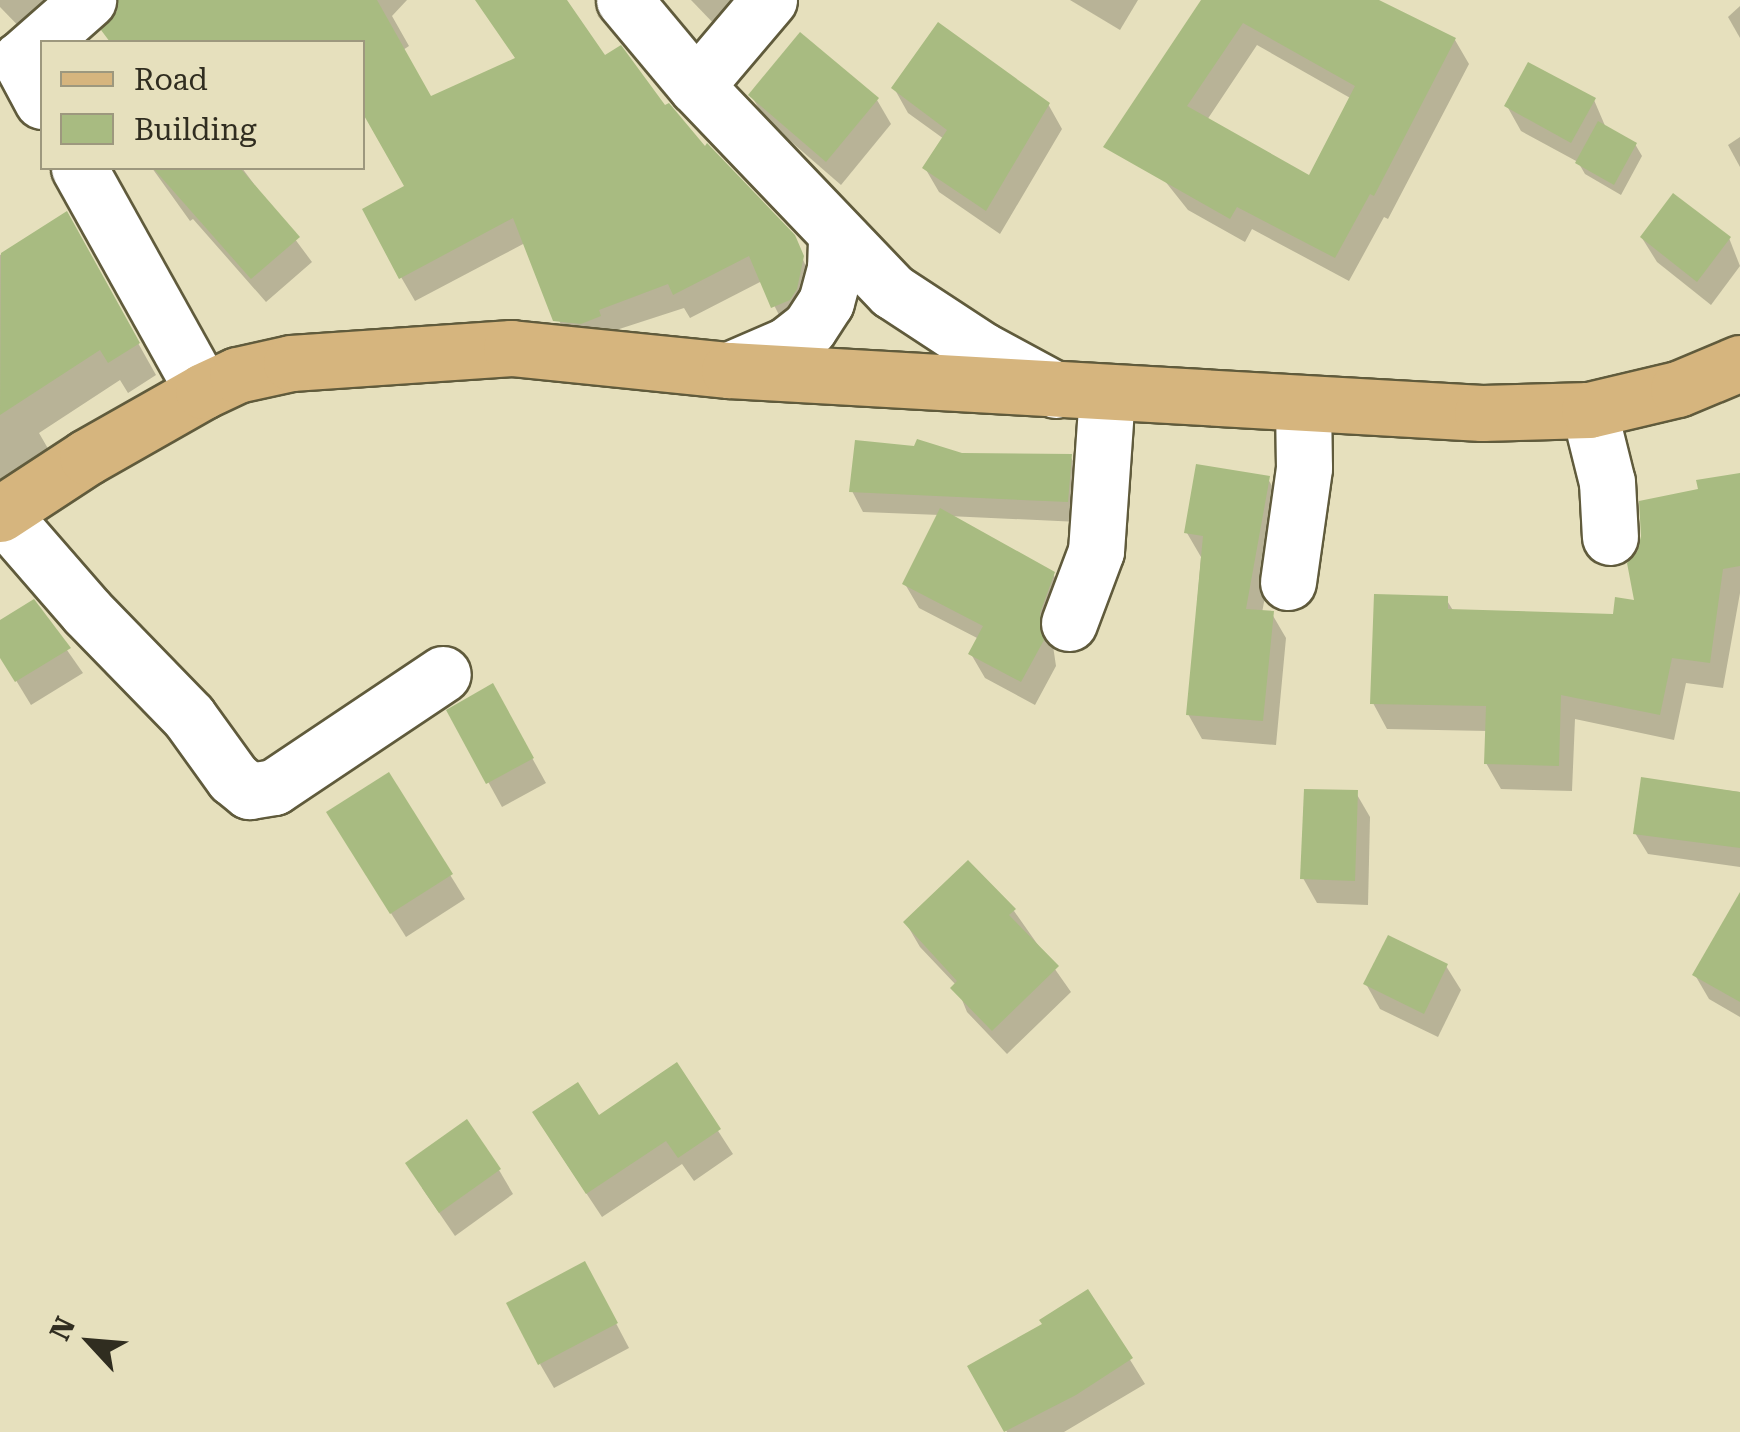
<!DOCTYPE html>
<html>
<head>
<meta charset="utf-8">
<style>
	body { margin:0 }
	#map { position:relative; width:1740px; height:1432px; overflow:hidden; background:#e6e0bd; font-family:"Roboto Serif",serif }
	div>[style] { position:absolute }
	[style*='--x'] { left:calc(var(--x)*1px); top:calc(var(--y)*1px); width:calc(var(--w)*1px); rotate:calc(var(--a)*1deg) }
	.shadow>* { inset:0; background:#0003 }
	.building>* { inset:0; background:#a8bb81 }
	.roads { filter:drop-shadow(2px 0 #605b3c) drop-shadow(-2px 0 #605b3c) drop-shadow(0 2px #605b3c) drop-shadow(0 -2px #605b3c) }
	.minor>* { height:55px; margin:-27.5px; padding:0 27.5px; transform-origin:27.5px; border-radius:27.5px; background:#fff }
	.major>* { height:55px; margin:-27.5px; padding:0 27.5px; transform-origin:27.5px; border-radius:27.5px; background:#d6b57e }
	span { translate:-50% -50%; white-space:nowrap; text-align:center; line-height:1.15; -webkit-text-stroke:10px #e6e0bd; paint-order:stroke }
	.legend { position:absolute; left:40px; top:40px; width:325px; height:130px; box-sizing:border-box; background:#e6e0bd; border:2px solid #9d987e; margin:0; padding:12px 18px; list-style:none; font-size:30px; color:#302d20 }
	.legend li { display:flex; align-items:center; gap:20px; height:50px }
	.legend b { width:50px; border:2px solid #9d987e }
	.north { position:absolute; left:40px; top:1292px; width:100px; height:100px; -webkit-text-stroke:8px #e6e0bd; paint-order:stroke; rotate:296deg; font-size:28px; font-weight:700; line-height:40px; text-align:center; color:#302d20 }
	.north::after { content:''; display:block; margin:auto; width:35px; height:45px; background:#302d20; clip-path:polygon(50% 0,100% 100%,50% 72%,0 100%) }
</style>
</head>
<body>
<div id="map">
	<div class="shadow">
		<div style="clip-path:polygon(0 0,79px 0,34px 42px,0 7px)"></div>
		<div style="clip-path:polygon(168px 0,407px 0,392px 16px,409px 46px,403px 50px,431px 99px,516px 60px,493px 0,564px 0,604px 59px,665px 109px,793px 236px,816px 290px,787px 331px,762px 281px,690px 318px,684px 308px,570px 345px,525px 243px,415px 301px,401px 277px,408px 187px,362px 42px,195px 42px)"></div>
		<div style="clip-path:polygon(691px 0,746px 0,718px 28px)"></div>
		<div style="clip-path:polygon(1070px 0,1138px 0,1120px 30px)"></div>
		<div style="clip-path:polygon(evenodd,1204px 0,1361px 0,1455px 40px,1469px 64px,1388px 219px,1384px 217px,1349px 281px,1252px 229px,1245px 242px,1188px 210px,1137px 146px,1204px 0,1257px 45px,1352px 99px,1310px 179px,1207px 120px,1257px 45px)"></div>
		<div style="clip-path:polygon(1740px 6px,1740px 38px,1728px 17px)"></div>
		<div style="clip-path:polygon(800px 36px,877px 100px,891px 124px,841px 185px,765px 119px,751px 95px)"></div>
		<div style="clip-path:polygon(894px 88px,1048px 104px,1062px 129px,1000px 234px,939px 192px,925px 168px,944px 139px,908px 113px)"></div>
		<div style="clip-path:polygon(1594px 100px,1606px 128px,1635px 144px,1642px 156px,1621px 195px,1585px 174px,1578px 162px,1521px 131px,1507px 106px)"></div>
		<div style="clip-path:polygon(1740px 137px,1740px 167px,1728px 145px)"></div>
		<div style="clip-path:polygon(152px 168px,242px 168px,312px 262px,266px 302px,193px 219px,190px 221px)"></div>
		<div style="clip-path:polygon(66px 215px,156px 375px,128px 393px,120px 380px,39px 433px,50px 452px,0 485px,0 255px)"></div>
		<div style="clip-path:polygon(1642px 238px,1729px 238px,1740px 266px,1711px 305px,1657px 262px)"></div>
		<div style="clip-path:polygon(961px 456px,1070px 456px,1082px 476px,1079px 522px,948px 516px,1053px 574px,1067px 599px,1052px 639px,1056px 666px,1035px 705px,985px 678px,971px 654px,979px 639px,919px 608px,905px 584px,940px 515px,863px 512px,852px 491px)"></div>
		<div style="clip-path:polygon(1740px 476px,1740px 593px,1723px 688px,1686px 683px,1674px 740px,1575px 719px,1572px 791px,1501px 789px,1486px 763px,1488px 731px,1387px 729px,1373px 703px,1446px 599px,1454px 612px,1615px 616px,1637px 602px,1700px 491px)"></div>
		<div style="clip-path:polygon(1268px 479px,1282px 503px,1262px 613px,1272px 614px,1286px 638px,1276px 745px,1202px 739px,1188px 714px,1201px 557px,1187px 533px)"></div>
		<div style="clip-path:polygon(34px 603px,83px 673px,31px 705px,0 654px,0 623px)"></div>
		<div style="clip-path:polygon(449px 711px,506px 711px,546px 783px,502px 807px)"></div>
		<div style="clip-path:polygon(389px 776px,465px 899px,406px 937px,343px 837px)"></div>
		<div style="clip-path:polygon(1643px 780px,1740px 792px,1740px 867px,1648px 854px,1635px 833px)"></div>
		<div style="clip-path:polygon(1356px 793px,1370px 817px,1368px 905px,1317px 903px,1303px 878px)"></div>
		<div style="clip-path:polygon(1014px 911px,1071px 992px,1007px 1054px,967px 1012px,956px 985px,920px 947px,906px 923px)"></div>
		<div style="clip-path:polygon(1740px 935px,1740px 1017px,1709px 999px,1695px 975px)"></div>
		<div style="clip-path:polygon(1446px 966px,1461px 990px,1438px 1037px,1380px 1009px,1366px 984px)"></div>
		<div style="clip-path:polygon(676px 1066px,733px 1154px,694px 1181px,682px 1164px,602px 1217px,549px 1137px,598px 1118px)"></div>
		<div style="clip-path:polygon(499px 1170px,513px 1194px,455px 1236px,422px 1188px)"></div>
		<div style="clip-path:polygon(598px 1289px,629px 1348px,554px 1388px,540px 1364px)"></div>
		<div style="clip-path:polygon(1088px 1292px,1145px 1384px,1064px 1432px,1007px 1432px,970px 1367px,1045px 1325px)"></div>
	</div>
	<div class="building">
		<div style="clip-path:polygon(118px 0,377px 0,431px 96px,515px 58px,475px 0,567px 0,605px 55px,621px 45px,665px 105px,669px 103px,705px 146px,707px 143px,795px 235px,804px 256px,797px 289px,790px 300px,771px 308px,749px 256px,673px 295px,668px 284px,599px 310px,601px 316px,581px 324px,553px 321px,513px 218px,399px 279px,362px 209px,404px 186px,362px 112px,362px 42px,110px 42px,101px 30px,117px 11px)"></div>
		<div style="clip-path:polygon(evenodd,1201px 0,1379px 0,1456px 38px,1374px 196px,1370px 194px,1335px 258px,1237px 207px,1230px 219px,1103px 147px,1201px 0,1243px 23px,1355px 86px,1309px 175px,1187px 106px,1243px 23px)"></div>
		<div style="clip-path:polygon(938px 22px,1050px 103px,986px 211px,922px 168px,947px 130px,891px 88px)"></div>
		<div style="clip-path:polygon(800px 32px,879px 98px,826px 162px,748px 95px)"></div>
		<div style="clip-path:polygon(1528px 62px,1596px 98px,1571px 143px,1504px 106px)"></div>
		<div style="clip-path:polygon(1598px 121px,1637px 143px,1614px 185px,1575px 163px)"></div>
		<div style="clip-path:polygon(153px 168px,240px 168px,300px 237px,251px 279px)"></div>
		<div style="clip-path:polygon(1673px 193px,1731px 237px,1697px 282px,1640px 237px)"></div>
		<div style="clip-path:polygon(67px 211px,140px 343px,108px 363px,100px 350px,0 415px,1px 253px)"></div>
		<div style="clip-path:polygon(917px 439px,962px 453px,1072px 454px,1068px 502px,849px 492px,855px 440px,914px 446px)"></div>
		<div style="clip-path:polygon(1196px 464px,1270px 476px,1246px 609px,1274px 611px,1263px 721px,1186px 715px,1203px 536px,1184px 533px)"></div>
		<div style="clip-path:polygon(1740px 473px,1740px 566px,1723px 569px,1710px 663px,1672px 658px,1660px 715px,1561px 695px,1559px 766px,1484px 764px,1486px 706px,1370px 704px,1374px 594px,1448px 596px,1448px 609px,1613px 614px,1615px 597px,1634px 600px,1627px 563px,1637px 552px,1641px 536px,1639px 501px,1698px 489px,1696px 480px)"></div>
		<div style="clip-path:polygon(940px 508px,1055px 572px,1040px 613px,1044px 640px,1021px 682px,968px 654px,983px 626px,902px 584px)"></div>
		<div style="clip-path:polygon(34px 599px,71px 648px,15px 682px,0 658px,0 620px)"></div>
		<div style="clip-path:polygon(493px 683px,534px 758px,486px 784px,446px 710px)"></div>
		<div style="clip-path:polygon(389px 772px,453px 874px,390px 914px,326px 812px)"></div>
		<div style="clip-path:polygon(1641px 777px,1740px 792px,1740px 848px,1633px 834px)"></div>
		<div style="clip-path:polygon(1304px 789px,1358px 790px,1355px 881px,1300px 879px)"></div>
		<div style="clip-path:polygon(968px 860px,1016px 909px,1009px 915px,1059px 966px,992px 1031px,950px 988px,957px 981px,903px 922px)"></div>
		<div style="clip-path:polygon(1740px 892px,1740px 1002px,1692px 975px)"></div>
		<div style="clip-path:polygon(1388px 935px,1448px 964px,1424px 1014px,1363px 984px)"></div>
		<div style="clip-path:polygon(677px 1062px,721px 1129px,678px 1158px,666px 1141px,586px 1194px,532px 1112px,578px 1082px,599px 1115px)"></div>
		<div style="clip-path:polygon(467px 1119px,501px 1169px,439px 1213px,405px 1163px)"></div>
		<div style="clip-path:polygon(585px 1261px,618px 1323px,538px 1365px,506px 1303px)"></div>
		<div style="clip-path:polygon(1088px 1289px,1133px 1358px,1076px 1395px,1004px 1432px,967px 1366px,1042px 1324px,1039px 1320px)"></div>
	</div>
	<div class="roads">
		<div class="minor">
			<div style="--x:624;--y:0;--w:112;--a:50.1"></div>
			<div style="--x:696;--y:86;--w:284;--a:46.3"></div>
			<div style="--x:892;--y:291;--w:108;--a:33.2"></div>
			<div style="--x:982;--y:350;--w:84;--a:28.4"></div>
			<div style="--x:696;--y:86;--w:113;--a:-49.7"></div>
			<div style="--x:42;--y:101;--w:47;--a:-118.2"></div>
			<div style="--x:20;--y:60;--w:91;--a:-41.4"></div>
			<div style="--x:79;--y:168;--w:255;--a:60.9"></div>
			<div style="--x:729;--y:370;--w:63;--a:-23.3"></div>
			<div style="--x:787;--y:345;--w:28;--a:-38"></div>
			<div style="--x:809;--y:328;--w:31;--a:-57"></div>
			<div style="--x:826;--y:302;--w:34;--a:-75"></div>
			<div style="--x:835;--y:269;--w:33;--a:-88"></div>
			<div style="--x:1589;--y:410;--w:74;--a:76"></div>
			<div style="--x:1607;--y:482;--w:55;--a:86.9"></div>
			<div style="--x:1;--y:513;--w:131;--a:49"></div>
			<div style="--x:87;--y:612;--w:146;--a:45.8"></div>
			<div style="--x:189;--y:717;--w:75;--a:54.2"></div>
			<div style="--x:233;--y:778;--w:21;--a:39"></div>
			<div style="--x:249;--y:791;--w:25;--a:-9"></div>
			<div style="--x:274;--y:787;--w:203;--a:-33.8"></div>
			<div style="--x:1288;--y:582;--w:115;--a:-82"></div>
			<div style="--x:1304;--y:468;--w:64;--a:-90.9"></div>
			<div style="--x:1069;--y:623;--w:77;--a:-69.4"></div>
			<div style="--x:1096;--y:551;--w:157;--a:-86"></div>
		</div>
		<div class="major">
			<div style="--x:0;--y:514;--w:104;--a:-33.2"></div>
			<div style="--x:87;--y:457;--w:133;--a:-29.6"></div>
			<div style="--x:203;--y:391;--w:38;--a:-25"></div>
			<div style="--x:237;--y:375;--w:55;--a:-12.5"></div>
			<div style="--x:291;--y:363;--w:221;--a:-3.9"></div>
			<div style="--x:511;--y:348;--w:219;--a:5.8"></div>
			<div style="--x:729;--y:370;--w:754;--a:3.27"></div>
			<div style="--x:1482;--y:413;--w:107;--a:-1.6"></div>
			<div style="--x:1589;--y:410;--w:91;--a:-13.3"></div>
			<div style="--x:1678;--y:389;--w:67;--a:-22.8"></div>
		</div>
	</div>
	<ul class="legend">
	<li><b style="height:12px;background:#d6b57e"></b>Road</li>
	<li><b style="height:28px;background:#a8bb81"></b>Building</li>
	</ul>
	<div class="north">N</div>
</div>
</body>
</html>
